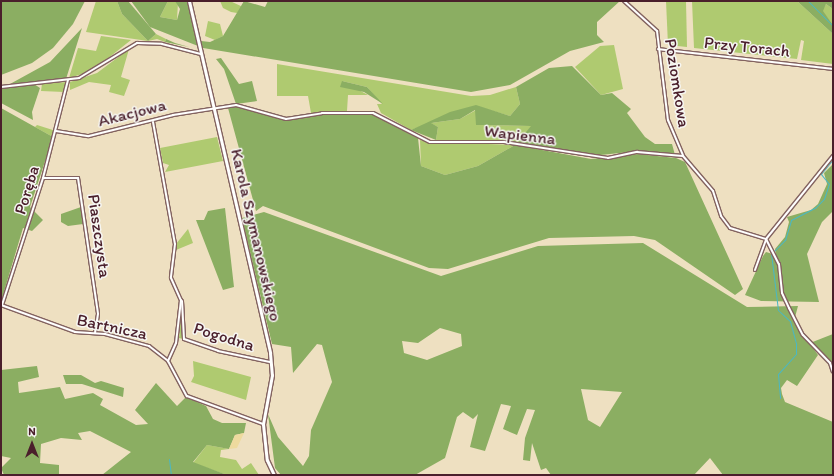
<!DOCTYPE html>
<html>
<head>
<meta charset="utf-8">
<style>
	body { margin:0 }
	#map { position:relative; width:834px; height:476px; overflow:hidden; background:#eee0c1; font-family:Itim,sans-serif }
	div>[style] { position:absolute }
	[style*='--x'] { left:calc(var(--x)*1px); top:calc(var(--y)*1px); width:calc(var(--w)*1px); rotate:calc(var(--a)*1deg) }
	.green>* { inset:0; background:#afca70 }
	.forest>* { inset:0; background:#8bae62 }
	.sand>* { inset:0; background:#eeda9e }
	.stream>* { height:1px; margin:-0.5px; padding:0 0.5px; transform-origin:0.5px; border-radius:0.5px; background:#4ab8c4 }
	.roads { filter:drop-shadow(1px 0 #836360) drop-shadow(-1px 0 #836360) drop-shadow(0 1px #836360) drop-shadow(0 -1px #836360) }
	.minor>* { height:2px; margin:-1px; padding:0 1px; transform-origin:1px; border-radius:1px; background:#fff }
	.tertiary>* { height:3px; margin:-1.5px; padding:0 1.5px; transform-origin:1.5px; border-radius:1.5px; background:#fff }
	span { translate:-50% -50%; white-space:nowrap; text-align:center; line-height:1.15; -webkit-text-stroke:3px #f6f6f2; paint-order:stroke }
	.street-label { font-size:17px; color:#4a1f2b }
	.frame { position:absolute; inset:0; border:2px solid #4a1f2b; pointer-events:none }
	.north { position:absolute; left:12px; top:424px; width:40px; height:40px; -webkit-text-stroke:3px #f6f6f2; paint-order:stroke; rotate:0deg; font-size:11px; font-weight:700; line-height:16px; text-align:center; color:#4a1f2b }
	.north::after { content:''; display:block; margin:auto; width:14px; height:18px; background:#4a1f2b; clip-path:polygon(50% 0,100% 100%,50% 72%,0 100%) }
</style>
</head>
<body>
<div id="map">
	<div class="green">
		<div style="clip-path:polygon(96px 1px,117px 1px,122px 14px,148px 41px,156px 34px,166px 39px,165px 42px,157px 39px,148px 41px,86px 32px)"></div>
		<div style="clip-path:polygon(168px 1px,178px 2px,177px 20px,160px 17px)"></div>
		<div style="clip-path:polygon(220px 1px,230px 1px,243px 7px,237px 13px,231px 12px,223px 8px)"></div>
		<div style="clip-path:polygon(666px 1px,686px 1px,687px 47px,668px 45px)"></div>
		<div style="clip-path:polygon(692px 1px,797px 1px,833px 34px,833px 64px,801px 60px,804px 41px,801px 40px,797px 59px,694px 48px)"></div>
		<div style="clip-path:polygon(826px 4px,833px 9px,833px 25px,822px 11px)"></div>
		<div style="clip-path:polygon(208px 21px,220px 24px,223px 36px,215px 40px,205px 36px)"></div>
		<div style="clip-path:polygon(101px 36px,131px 40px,92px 71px,69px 78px,78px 48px,96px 51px)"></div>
		<div style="clip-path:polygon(614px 45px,623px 89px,601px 95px,575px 67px,600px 46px)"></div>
		<div style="clip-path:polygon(129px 49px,121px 77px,130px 80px,124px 96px,109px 92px,111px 85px,89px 82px,70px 90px,70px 82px,97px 73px)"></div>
		<div style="clip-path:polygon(277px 64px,471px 96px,490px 95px,516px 87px,520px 104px,510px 116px,476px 106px,431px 123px,460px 119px,476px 110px,476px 125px,532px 126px,517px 143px,436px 140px,438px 127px,430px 123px,411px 130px,381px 113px,377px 104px,382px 104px,367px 87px,342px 81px,368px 95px,348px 95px,347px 111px,311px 113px,308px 96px,277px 96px)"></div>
		<div style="clip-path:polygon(67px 82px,64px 92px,41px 91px,42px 84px)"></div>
		<div style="clip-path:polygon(37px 125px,56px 131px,53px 137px,35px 127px)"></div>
		<div style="clip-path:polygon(217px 137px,223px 161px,165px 172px,169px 165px,163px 163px,160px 148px)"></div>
		<div style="clip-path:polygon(420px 140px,430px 142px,515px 145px,478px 166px,445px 175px,421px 166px)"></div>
		<div style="clip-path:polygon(188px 229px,193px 243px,176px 250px,176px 244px)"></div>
		<div style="clip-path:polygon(182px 304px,182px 321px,183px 339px,179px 338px)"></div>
		<div style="clip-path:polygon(193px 361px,251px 377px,246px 400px,191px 382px,194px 376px)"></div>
		<div style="clip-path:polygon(207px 445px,229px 449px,221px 450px,220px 457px,236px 460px,242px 469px,251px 463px,259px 475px,227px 475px,193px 463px)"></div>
	</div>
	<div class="forest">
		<div style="clip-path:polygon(1px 1px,85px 1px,73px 24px,53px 48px,32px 63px,1px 75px)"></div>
		<div style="clip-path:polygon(117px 1px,128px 1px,156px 34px,148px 41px,122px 14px)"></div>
		<div style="clip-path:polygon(131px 1px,168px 1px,160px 17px,177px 20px,180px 9px,175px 1px,188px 1px,198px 46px,150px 27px)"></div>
		<div style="clip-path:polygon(244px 1px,265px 7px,268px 1px,620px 1px,597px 22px,597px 35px,604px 42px,570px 51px,510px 85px,471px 92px,203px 48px,201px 41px,210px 42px,223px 36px)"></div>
		<div style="clip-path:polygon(797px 1px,833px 1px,833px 9px,826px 4px,823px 11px,833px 25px,833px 34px)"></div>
		<div style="clip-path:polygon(82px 28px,66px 79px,10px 84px,50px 62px)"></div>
		<div style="clip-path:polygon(166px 39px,175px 43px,189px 47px,165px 42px)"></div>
		<div style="clip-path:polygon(221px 58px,239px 84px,252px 81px,257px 101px,236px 104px,224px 69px,216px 59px)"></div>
		<div style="clip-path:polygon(572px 66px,601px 95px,612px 93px,631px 109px,627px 113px,645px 137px,655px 144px,672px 144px,675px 155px,639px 151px,591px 156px,517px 143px,531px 126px,476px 125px,475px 110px,460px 119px,431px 123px,438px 127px,436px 140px,411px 130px,450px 112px,476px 105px,510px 116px,520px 104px,516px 87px,549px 68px)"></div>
		<div style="clip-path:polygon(342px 81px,367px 87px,383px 104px,364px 92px,340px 87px)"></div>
		<div style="clip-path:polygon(34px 84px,40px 88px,32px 112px,33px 120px,1px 103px,1px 89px)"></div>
		<div style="clip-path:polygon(236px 106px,286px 120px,323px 114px,373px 114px,418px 138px,421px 166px,445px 175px,478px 166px,515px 145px,591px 159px,638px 154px,676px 158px,685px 162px,743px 289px,735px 295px,655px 240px,634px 236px,549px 238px,448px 269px,429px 268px,263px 206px,256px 211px,228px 108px)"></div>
		<div style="clip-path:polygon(1px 108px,53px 137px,30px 207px,43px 220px,32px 231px,23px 228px,1px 302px)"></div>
		<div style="clip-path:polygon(833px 164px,833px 211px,822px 222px,807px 254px,819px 302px,761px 301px,745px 295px,763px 256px,766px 252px,776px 255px,775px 249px,785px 237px,789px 222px,787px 217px,811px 210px,818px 204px,827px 184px,824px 173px)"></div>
		<div style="clip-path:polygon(81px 207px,83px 224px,68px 226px,61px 222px,61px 214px)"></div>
		<div style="clip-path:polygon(225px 208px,234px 287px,223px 290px,196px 220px,204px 220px,208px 211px)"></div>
		<div style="clip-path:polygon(evenodd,264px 212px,441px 276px,538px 246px,643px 243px,747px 307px,798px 306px,794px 321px,818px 355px,797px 386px,787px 380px,781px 388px,782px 394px,785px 402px,833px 422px,833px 475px,723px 475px,710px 458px,694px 475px,551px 475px,546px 468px,541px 470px,532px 443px,530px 461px,523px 460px,525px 438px,535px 410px,527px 409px,517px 435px,503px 429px,511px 406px,501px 404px,485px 451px,470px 447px,478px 414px,473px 419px,463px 412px,457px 417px,445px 458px,415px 475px,281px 475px,275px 468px,268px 414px,278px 437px,303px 466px,309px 456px,311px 430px,332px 382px,322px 345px,317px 344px,293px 373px,291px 347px,272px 344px,242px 218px,264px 212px,440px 328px,461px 334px,462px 346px,427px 360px,404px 353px,402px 341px,418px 343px,440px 328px,264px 212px,581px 389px,622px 392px,600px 427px,588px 420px,581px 389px)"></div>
		<div style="clip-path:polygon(833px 334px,833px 367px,810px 343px)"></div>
		<div style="clip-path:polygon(37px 366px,39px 377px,18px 382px,19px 393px,60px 387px,65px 399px,93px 393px,103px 399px,100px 405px,136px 425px,148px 424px,135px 410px,156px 383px,177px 406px,186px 397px,206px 406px,213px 419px,222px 423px,246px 423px,244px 433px,235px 435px,229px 449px,207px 445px,193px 462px,227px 475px,102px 475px,131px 452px,90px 431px,78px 433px,82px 440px,61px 438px,41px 444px,40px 463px,59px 465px,59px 475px,4px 475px,1px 468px,11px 458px,1px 456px,1px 370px)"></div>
		<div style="clip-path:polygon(63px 375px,81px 375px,95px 383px,101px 381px,124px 388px,123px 397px,82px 384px,66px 384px)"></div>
	</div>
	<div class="sand">
		<div style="clip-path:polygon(244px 433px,237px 448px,229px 449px,235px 435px)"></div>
	</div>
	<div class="stream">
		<div style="--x:808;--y:1;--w:35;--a:45"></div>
		<div style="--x:774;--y:251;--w:16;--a:-45"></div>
		<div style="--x:785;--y:240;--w:21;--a:-73"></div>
		<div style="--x:791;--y:220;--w:28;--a:-27"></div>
		<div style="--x:816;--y:207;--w:11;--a:-45"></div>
		<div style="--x:824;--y:199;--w:16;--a:-72"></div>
		<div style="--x:829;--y:184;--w:13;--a:-129"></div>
		<div style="--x:821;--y:174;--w:19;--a:-51"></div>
		<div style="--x:771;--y:253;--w:57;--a:83"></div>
		<div style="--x:778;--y:310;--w:16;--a:43"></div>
		<div style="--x:790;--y:321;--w:24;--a:75"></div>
		<div style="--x:796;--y:344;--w:10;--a:90"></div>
		<div style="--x:796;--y:354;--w:27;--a:132"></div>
		<div style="--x:778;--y:374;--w:24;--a:85"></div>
		<div style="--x:169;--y:459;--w:16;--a:83"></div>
	</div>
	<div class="roads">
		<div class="minor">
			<div style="--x:624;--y:1;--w:45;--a:42.3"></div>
			<div style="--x:657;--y:31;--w:90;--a:83"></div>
			<div style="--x:668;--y:120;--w:39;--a:67"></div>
			<div style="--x:683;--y:156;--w:46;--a:49.4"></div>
			<div style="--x:713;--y:191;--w:26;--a:72"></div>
			<div style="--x:721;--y:216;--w:15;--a:53"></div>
			<div style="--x:730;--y:228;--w:38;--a:17"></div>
			<div style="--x:658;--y:49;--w:176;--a:6.5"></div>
			<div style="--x:1;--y:87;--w:79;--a:-6.6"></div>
			<div style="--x:79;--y:78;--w:68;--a:-31.1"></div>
			<div style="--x:137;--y:43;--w:25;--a:2"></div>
			<div style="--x:162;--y:44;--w:40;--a:14.4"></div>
			<div style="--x:153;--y:122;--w:124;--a:79.8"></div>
			<div style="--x:175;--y:244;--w:34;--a:97"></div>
			<div style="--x:171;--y:278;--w:24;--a:66"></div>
			<div style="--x:181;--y:300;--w:43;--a:96.6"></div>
			<div style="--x:176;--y:343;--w:20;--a:114"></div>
			<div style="--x:56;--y:131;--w:33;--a:9"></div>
			<div style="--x:89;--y:136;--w:87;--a:-14"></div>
			<div style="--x:173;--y:115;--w:64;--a:-9"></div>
			<div style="--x:236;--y:105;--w:52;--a:15.6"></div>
			<div style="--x:286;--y:119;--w:36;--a:-9"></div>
			<div style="--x:322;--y:113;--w:51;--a:0"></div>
			<div style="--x:373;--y:113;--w:64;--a:27"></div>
			<div style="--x:430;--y:142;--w:74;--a:0"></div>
			<div style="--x:504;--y:142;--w:105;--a:8.7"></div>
			<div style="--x:608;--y:158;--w:30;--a:-12"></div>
			<div style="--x:637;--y:152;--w:46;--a:5"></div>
			<div style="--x:43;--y:178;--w:35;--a:0"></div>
			<div style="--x:78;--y:178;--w:137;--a:81.6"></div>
			<div style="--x:98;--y:314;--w:19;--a:99"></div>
			<div style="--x:766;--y:239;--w:28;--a:63"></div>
			<div style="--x:779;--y:264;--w:29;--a:84"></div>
			<div style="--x:782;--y:293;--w:17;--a:65"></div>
			<div style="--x:789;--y:308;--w:30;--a:63"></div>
			<div style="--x:803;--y:335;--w:39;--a:46"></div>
			<div style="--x:830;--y:363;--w:9;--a:72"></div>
			<div style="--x:755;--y:270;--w:33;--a:-70"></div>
			<div style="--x:766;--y:239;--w:107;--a:-51.1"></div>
			<div style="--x:182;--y:301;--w:38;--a:87"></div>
			<div style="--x:184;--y:339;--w:36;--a:19"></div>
			<div style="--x:218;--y:351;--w:53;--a:11.9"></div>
			<div style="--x:1;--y:305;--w:79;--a:20"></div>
			<div style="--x:75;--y:332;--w:30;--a:4"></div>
			<div style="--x:105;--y:334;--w:46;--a:15.3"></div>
			<div style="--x:149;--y:346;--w:24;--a:38"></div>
			<div style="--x:168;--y:361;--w:40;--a:62"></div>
			<div style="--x:187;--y:396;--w:81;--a:20.2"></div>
			<div style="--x:2;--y:305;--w:133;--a:-72.1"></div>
			<div style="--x:43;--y:178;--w:101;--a:-75.7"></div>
		</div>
		<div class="tertiary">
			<div style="--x:189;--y:1;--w:361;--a:77"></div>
			<div style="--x:270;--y:353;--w:22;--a:85"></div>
			<div style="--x:272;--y:375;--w:50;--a:100.4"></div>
			<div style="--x:263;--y:424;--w:36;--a:84"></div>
			<div style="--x:267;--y:460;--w:17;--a:65"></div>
		</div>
	</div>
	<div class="street-label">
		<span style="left:747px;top:47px;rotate:6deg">Przy Torach</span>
		<span style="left:677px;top:83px;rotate:81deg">Poziomkowa</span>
		<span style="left:132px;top:113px;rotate:-14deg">Akacjowa</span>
		<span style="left:520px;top:135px;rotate:7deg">Wapienna</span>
		<span style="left:27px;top:190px;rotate:-73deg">Poręba</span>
		<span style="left:256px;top:235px;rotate:77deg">Karola Szymanowskiego</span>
		<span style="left:99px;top:236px;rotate:82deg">Piaszczysta</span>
		<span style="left:112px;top:327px;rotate:12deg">Bartnicza</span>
		<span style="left:224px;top:337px;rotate:17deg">Pogodna</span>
	</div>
	<div class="frame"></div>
	<div class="north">N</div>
</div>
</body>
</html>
